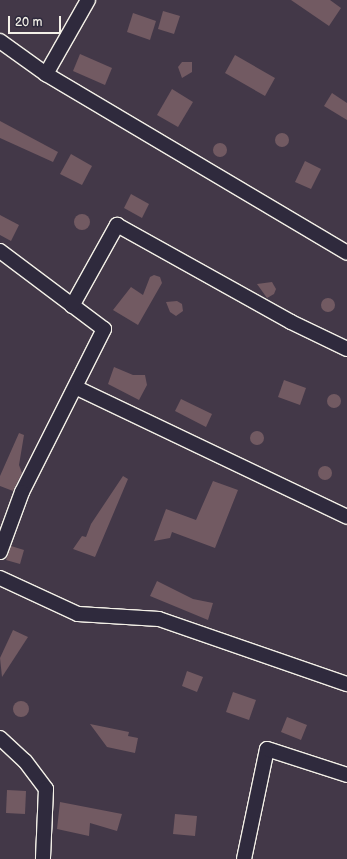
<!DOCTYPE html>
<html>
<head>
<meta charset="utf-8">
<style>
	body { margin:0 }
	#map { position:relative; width:347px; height:859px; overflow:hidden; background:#433848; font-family:"Balsamiq Sans",sans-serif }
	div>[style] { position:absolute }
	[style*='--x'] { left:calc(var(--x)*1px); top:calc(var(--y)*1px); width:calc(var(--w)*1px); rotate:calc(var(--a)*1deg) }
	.building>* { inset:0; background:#725a62 }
	.round { border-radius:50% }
	.roads { filter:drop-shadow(1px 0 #f4f1e8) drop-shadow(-1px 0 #f4f1e8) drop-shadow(0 1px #f4f1e8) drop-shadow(0 -1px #f4f1e8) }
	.street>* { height:14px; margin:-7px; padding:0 7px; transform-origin:7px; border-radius:7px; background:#2f2a3d }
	span { translate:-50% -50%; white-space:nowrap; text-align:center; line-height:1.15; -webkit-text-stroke:4px #2f2a3d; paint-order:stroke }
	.scale { position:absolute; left:8px; top:16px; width:53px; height:18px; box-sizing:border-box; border:2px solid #f4f1e8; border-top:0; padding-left:5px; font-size:12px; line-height:14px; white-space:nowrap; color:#f4f1e8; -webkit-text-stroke:3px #2f2a3d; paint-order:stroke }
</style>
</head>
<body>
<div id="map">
	<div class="building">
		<div style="clip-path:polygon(291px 0,330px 0,341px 8px,329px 26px)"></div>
		<div style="clip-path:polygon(163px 11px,180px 16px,174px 34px,158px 29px)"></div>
		<div style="clip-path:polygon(133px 13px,156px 21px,150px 40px,127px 32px)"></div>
		<div style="clip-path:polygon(80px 54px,112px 68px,105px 85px,73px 71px)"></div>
		<div style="clip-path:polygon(235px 55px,275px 78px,265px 96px,225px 73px)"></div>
		<div style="clip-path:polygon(182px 62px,192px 62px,192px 72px,182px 78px,178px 67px)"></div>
		<div style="clip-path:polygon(172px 89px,193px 102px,178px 127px,157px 115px)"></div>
		<div style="clip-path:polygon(332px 93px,347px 103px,347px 120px,324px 106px)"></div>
		<div style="clip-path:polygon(0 121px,58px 152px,53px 162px,0 138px)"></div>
		<div class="round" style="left:275px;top:133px;width:14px;height:14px"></div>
		<div class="round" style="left:213px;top:143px;width:14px;height:14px"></div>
		<div style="clip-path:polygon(71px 154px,92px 166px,82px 185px,60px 174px)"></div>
		<div style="clip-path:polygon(305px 161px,321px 169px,311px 189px,295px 182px)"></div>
		<div style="clip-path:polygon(131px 194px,149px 204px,142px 218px,124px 208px)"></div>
		<div class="round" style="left:74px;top:214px;width:16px;height:16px"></div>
		<div style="clip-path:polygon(0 215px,19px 225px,11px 241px,0 235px)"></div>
		<div style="clip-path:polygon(154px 275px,160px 277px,162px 283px,138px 325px,113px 310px,131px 287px,143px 295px,150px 277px)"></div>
		<div style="clip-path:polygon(272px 282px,276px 289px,274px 294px,267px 298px,257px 284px)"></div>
		<div class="round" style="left:321px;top:298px;width:14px;height:14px"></div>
		<div style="clip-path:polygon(177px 301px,182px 304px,183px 311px,176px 316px,170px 312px,166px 302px)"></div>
		<div style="clip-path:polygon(114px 367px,133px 375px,145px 375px,147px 385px,139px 400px,108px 384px)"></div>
		<div style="clip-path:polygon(284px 380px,306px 388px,300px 405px,278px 397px)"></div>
		<div class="round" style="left:327px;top:394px;width:14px;height:14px"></div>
		<div style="clip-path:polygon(181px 399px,212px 414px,206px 427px,175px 411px)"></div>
		<div class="round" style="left:250px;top:431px;width:14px;height:14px"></div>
		<div style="clip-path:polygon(19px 433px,24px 435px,19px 465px,22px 473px,13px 491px,0 486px,0 476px)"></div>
		<div class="round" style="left:318px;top:466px;width:14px;height:14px"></div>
		<div style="clip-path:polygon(123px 476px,128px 479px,95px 557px,73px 549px,82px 536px,86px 537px,91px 524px)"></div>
		<div style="clip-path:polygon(213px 481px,238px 490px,215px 548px,172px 532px,170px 538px,154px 541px,166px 509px,196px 520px)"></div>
		<div style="clip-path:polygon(11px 546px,24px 550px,20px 564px,6px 560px)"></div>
		<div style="clip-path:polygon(157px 581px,193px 599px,213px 603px,208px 620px,150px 596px)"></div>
		<div style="clip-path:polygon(13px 630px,28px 637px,2px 677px,0 658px)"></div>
		<div style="clip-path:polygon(187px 671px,203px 677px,197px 692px,182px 686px)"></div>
		<div style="clip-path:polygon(233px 692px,256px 700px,249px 720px,226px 712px)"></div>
		<div class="round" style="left:13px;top:701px;width:16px;height:16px"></div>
		<div style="clip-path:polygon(287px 717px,307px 725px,301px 740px,281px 732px)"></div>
		<div style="clip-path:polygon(90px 724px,129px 732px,128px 736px,138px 738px,135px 753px,107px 747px)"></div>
		<div style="clip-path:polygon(7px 790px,26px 791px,25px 814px,6px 813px)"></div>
		<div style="clip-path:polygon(60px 802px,122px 814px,117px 831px,90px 823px,89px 836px,57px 829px)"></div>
		<div style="clip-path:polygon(175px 814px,197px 816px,195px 836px,173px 834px)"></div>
	</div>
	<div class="roads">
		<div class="street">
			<div style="--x:0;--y:41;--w:57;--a:35.7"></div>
			<div style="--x:46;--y:74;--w:350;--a:30.7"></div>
			<div style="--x:46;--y:74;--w:85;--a:-60.4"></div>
			<div style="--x:0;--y:251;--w:130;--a:36.9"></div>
			<div style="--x:104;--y:329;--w:182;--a:116.7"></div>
			<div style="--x:22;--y:492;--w:64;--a:110.1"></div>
			<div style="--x:72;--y:306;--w:93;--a:-60.9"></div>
			<div style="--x:117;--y:225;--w:199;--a:29.1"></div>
			<div style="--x:291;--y:322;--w:62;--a:25.7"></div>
			<div style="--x:77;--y:388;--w:299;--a:25.5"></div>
			<div style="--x:0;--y:578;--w:86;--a:24.8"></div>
			<div style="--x:78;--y:614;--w:81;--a:3.5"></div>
			<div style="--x:159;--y:619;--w:199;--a:19.1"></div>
			<div style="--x:0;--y:738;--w:34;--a:43"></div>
			<div style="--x:25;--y:761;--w:35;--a:53"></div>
			<div style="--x:46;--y:789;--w:70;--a:92.5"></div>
			<div style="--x:244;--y:859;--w:112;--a:-78.2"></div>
			<div style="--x:267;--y:749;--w:84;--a:18"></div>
		</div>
	</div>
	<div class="scale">20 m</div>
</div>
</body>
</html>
